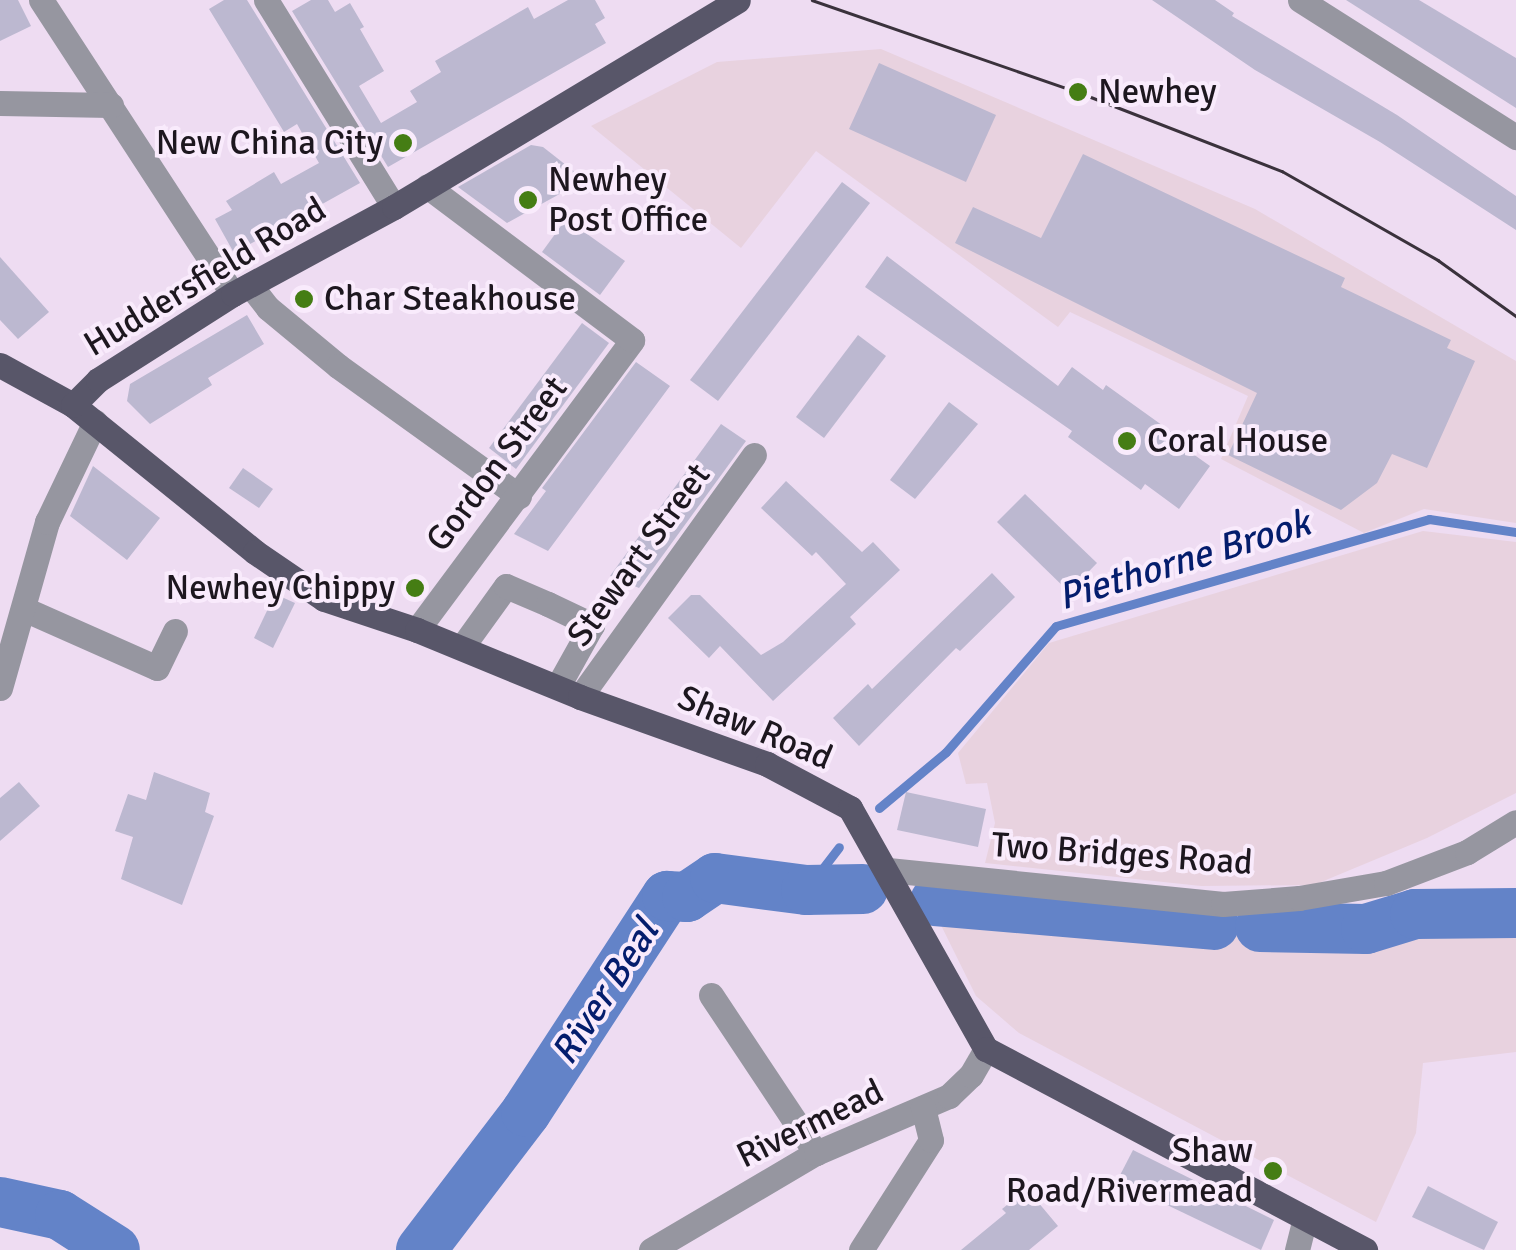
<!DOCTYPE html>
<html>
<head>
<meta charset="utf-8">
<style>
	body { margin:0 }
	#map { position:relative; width:1516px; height:1250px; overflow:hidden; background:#eedcf2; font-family:Signika,sans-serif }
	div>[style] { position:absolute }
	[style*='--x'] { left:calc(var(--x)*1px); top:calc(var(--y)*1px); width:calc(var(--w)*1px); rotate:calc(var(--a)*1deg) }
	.industrial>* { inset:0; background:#e8d2df }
	.stream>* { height:9px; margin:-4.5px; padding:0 4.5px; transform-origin:4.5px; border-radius:4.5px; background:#6383c8 }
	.river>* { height:50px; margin:-25px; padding:0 25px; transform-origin:25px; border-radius:25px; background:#6383c8 }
	.building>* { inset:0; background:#bcb8d0 }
	.street>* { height:25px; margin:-12.5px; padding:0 12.5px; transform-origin:12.5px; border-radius:12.5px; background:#9696a0 }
	.primary>* { height:25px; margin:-12.5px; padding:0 12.5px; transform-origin:12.5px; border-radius:12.5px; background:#585669 }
	.tram>* { height:2.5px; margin:-1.25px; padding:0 1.25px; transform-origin:1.25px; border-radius:1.25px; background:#3a323c }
	.dots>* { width:28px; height:28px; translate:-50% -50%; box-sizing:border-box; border:5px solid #f9ebfc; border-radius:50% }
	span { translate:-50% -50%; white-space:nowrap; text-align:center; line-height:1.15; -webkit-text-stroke:8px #f9ebfc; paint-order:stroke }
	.poi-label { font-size:35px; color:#1d171f }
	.left { translate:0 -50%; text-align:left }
	.right { translate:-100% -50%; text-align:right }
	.street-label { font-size:35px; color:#1d171f }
	.water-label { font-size:38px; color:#041d6d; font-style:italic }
</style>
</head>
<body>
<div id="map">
	<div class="industrial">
		<div style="clip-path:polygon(881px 49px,1255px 209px,1516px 361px,1516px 523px,1424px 509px,1364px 533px,1221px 459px,1248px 396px,1070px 312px,1058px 327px,816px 151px,741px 248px,591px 126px,717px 62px)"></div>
		<div style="clip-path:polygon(1423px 531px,1516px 542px,1516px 793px,1427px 838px,1314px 885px,1201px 886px,985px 863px,995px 823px,987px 783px,966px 784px,958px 753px,1049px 643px)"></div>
		<div style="clip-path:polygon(932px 907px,1327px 937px,1489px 918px,1516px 919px,1516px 1052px,1423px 1063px,1416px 1133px,1376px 1222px,1019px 1033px,976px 996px)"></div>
	</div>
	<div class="stream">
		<div style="--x:879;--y:808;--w:87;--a:-39.9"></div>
		<div style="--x:946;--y:752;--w:167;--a:-48.9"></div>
		<div style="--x:1056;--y:626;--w:388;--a:-16"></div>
		<div style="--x:1429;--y:519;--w:88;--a:8.5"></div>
		<div style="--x:806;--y:890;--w:54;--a:-52.5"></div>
	</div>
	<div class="river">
		<div style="--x:935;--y:901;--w:280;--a:4.9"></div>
		<div style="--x:1260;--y:927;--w:106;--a:1.1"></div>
		<div style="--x:1366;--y:929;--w:51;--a:-17"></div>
		<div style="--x:1415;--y:914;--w:101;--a:-0.6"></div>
		<div style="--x:0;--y:1202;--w:61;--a:12.2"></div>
		<div style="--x:60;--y:1215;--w:65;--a:32.5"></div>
		<div style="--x:421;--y:1250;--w:173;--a:-52.7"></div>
		<div style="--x:526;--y:1112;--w:258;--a:-56.9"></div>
		<div style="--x:667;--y:896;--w:20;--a:3"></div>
		<div style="--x:687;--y:897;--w:34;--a:-34"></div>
		<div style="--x:715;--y:878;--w:92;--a:7.5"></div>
		<div style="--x:806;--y:890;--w:57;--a:-1"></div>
	</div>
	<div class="building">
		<div style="clip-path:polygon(0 0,18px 0,31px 26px,0 41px)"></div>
		<div style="clip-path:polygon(224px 0,247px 0,360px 183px,234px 253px,215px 219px,232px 210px,226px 201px,274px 172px,281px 184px,319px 163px,297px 124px,284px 132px,209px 9px)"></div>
		<div style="clip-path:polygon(311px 0,328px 0,335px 12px,350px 3px,364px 27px,360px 29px,384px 71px,359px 86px,381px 123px,417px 102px,410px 91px,441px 72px,435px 61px,528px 7px,534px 19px,568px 0,595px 0,605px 18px,595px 24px,606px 43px,388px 167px,292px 11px)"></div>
		<div style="clip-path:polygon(1152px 0,1215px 0,1234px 13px,1232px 16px,1397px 115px,1516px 196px,1516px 230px,1380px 142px,1255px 70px)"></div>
		<div style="clip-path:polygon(1346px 0,1419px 0,1516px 58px,1516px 108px)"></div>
		<div style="clip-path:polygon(879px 63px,996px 115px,966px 182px,849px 129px)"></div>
		<div style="clip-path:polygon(531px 145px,543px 147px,585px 180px,507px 223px,458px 187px)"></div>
		<div style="clip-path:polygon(1083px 154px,1345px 278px,1341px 287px,1451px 340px,1447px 348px,1475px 361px,1427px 468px,1392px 454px,1377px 483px,1341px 510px,1228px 455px,1257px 393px,955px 243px,973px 207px,1041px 238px)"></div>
		<div style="clip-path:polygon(842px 182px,870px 203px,718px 401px,690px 380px)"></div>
		<div style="clip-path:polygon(566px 219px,625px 261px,600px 295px,542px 252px)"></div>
		<div style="clip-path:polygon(887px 256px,1058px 386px,1072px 367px,1103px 390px,1106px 385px,1180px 438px,1179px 444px,1210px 466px,1179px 509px,1145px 484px,1141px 490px,1068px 437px,1072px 431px,865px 287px)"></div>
		<div style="clip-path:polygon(0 257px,49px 312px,18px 339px,0 320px)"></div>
		<div style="clip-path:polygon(247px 315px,264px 344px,208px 378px,212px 385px,150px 424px,127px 401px,130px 384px)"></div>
		<div style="clip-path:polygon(582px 323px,609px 343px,516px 469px,489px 448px)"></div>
		<div style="clip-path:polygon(858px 335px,886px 356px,824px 438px,796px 417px)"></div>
		<div style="clip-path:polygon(636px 362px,670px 386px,548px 551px,514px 534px,546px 491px,542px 488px)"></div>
		<div style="clip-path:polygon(949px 402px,978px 424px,915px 499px,890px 480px)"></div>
		<div style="clip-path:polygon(721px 424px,746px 441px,639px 588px,610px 576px)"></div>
		<div style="clip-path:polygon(93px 466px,160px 518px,127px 560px,70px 516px)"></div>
		<div style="clip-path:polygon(243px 468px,273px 489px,259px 508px,229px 488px)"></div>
		<div style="clip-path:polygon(786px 481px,862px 552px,873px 542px,900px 570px,850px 617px,856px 624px,773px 701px,720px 646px,709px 658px,668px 618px,691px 595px,700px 595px,761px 655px,783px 642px,846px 584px,816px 552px,812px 556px,761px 508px)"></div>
		<div style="clip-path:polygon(1025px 494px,1097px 563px,1069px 592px,997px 522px)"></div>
		<div style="clip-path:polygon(992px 573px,1015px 597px,960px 651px,956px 648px,859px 746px,833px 718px,868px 684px,872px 689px)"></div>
		<div style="clip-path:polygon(275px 594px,295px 603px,273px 648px,254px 638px)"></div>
		<div style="clip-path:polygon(154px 772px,210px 793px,205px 812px,214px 816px,182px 905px,121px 879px,133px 837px,115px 831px,128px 794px,146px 800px)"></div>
		<div style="clip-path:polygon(19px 782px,40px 806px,0 841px,0 798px)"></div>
		<div style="clip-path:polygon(906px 792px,986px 809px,978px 847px,897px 830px)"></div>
		<div style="clip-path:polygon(1133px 1150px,1274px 1220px,1261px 1250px,1117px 1181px)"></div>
		<div style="clip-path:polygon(1428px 1186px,1498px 1222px,1484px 1250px,1412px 1217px)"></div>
		<div style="clip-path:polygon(1027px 1189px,1058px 1226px,1029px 1250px,961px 1250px,1006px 1213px,1002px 1209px)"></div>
	</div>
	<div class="street">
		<div style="--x:41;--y:0;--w:351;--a:56.9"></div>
		<div style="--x:266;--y:0;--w:243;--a:58.3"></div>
		<div style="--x:1300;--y:0;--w:256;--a:32.4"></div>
		<div style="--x:0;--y:103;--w:111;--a:1"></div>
		<div style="--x:250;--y:285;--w:29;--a:52"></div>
		<div style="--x:268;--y:308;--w:91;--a:39.6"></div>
		<div style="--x:338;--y:366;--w:223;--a:35.7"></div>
		<div style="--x:24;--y:609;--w:145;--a:23.9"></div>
		<div style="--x:157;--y:668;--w:41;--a:-64.1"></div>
		<div style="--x:417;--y:630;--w:361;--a:-53.4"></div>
		<div style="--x:632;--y:340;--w:256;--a:-143.1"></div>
		<div style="--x:462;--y:647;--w:75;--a:-54.2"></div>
		<div style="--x:506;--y:586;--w:46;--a:23.2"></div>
		<div style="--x:548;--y:604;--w:49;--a:25.5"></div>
		<div style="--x:592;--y:625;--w:70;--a:119.1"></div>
		<div style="--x:0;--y:688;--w:173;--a:-74.2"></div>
		<div style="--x:47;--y:522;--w:111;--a:-64.4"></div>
		<div style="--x:580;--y:697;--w:298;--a:-54.3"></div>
		<div style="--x:888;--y:870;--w:337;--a:5.8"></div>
		<div style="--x:1223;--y:904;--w:76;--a:-4.5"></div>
		<div style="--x:1299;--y:898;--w:88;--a:-9.8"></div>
		<div style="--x:1386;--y:883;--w:87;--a:-20.9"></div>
		<div style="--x:1467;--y:852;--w:57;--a:-31.5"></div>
		<div style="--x:711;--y:995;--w:190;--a:56.4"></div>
		<div style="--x:651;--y:1250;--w:191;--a:-30.5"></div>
		<div style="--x:816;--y:1153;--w:145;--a:-23.2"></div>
		<div style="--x:949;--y:1096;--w:30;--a:-44"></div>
		<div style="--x:971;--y:1075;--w:30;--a:-60"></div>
		<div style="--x:861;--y:1250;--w:130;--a:-57.5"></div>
		<div style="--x:931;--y:1140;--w:33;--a:-104"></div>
		<div style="--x:1297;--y:1250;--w:33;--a:-76"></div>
	</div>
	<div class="primary">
		<div style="--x:0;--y:365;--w:83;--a:28.7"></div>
		<div style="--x:73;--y:405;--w:234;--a:38.9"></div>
		<div style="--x:255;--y:552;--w:83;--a:34.3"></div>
		<div style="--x:324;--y:599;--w:98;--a:18.4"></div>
		<div style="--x:417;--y:630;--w:176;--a:22.3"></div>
		<div style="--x:580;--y:697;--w:199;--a:19.7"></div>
		<div style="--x:767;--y:764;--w:94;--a:27.9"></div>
		<div style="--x:850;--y:808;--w:277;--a:60.6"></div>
		<div style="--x:986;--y:1049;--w:429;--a:27.9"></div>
		<div style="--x:73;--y:405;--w:35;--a:-45"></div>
		<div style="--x:98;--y:380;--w:160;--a:-32.5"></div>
		<div style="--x:233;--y:294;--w:183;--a:-28.4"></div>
		<div style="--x:394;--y:207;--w:401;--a:-31"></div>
	</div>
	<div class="tram">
		<div style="--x:812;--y:0;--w:281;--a:19.1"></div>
		<div style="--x:1078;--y:92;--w:219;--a:21.2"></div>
		<div style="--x:1282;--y:171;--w:180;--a:29.7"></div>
		<div style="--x:1438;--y:260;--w:96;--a:35.7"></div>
	</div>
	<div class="dots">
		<div style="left:1078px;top:92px;background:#457d14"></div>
		<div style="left:403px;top:143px;background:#457d14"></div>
		<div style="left:528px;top:200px;background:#457d14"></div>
		<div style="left:304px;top:299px;background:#457d14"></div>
		<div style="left:1127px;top:441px;background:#457d14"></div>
		<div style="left:415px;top:588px;background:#457d14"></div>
		<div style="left:1273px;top:1171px;background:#457d14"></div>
	</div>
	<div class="poi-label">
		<span class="left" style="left:1098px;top:92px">Newhey</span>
		<span class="right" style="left:383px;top:143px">New China City</span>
		<span class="left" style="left:548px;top:200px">Newhey<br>Post Office</span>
		<span class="left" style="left:324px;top:299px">Char Steakhouse</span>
		<span class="left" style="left:1147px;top:441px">Coral House</span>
		<span class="right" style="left:395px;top:588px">Newhey Chippy</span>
		<span class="right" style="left:1253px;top:1171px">Shaw<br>Road/Rivermead</span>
	</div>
	<div class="street-label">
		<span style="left:205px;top:277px;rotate:-31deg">Huddersfield Road</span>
		<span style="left:497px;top:464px;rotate:-53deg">Gordon Street</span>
		<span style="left:639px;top:555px;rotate:-54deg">Stewart Street</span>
		<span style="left:755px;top:728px;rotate:23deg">Shaw Road</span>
		<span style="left:1122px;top:854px;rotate:4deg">Two Bridges Road</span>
		<span style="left:810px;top:1124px;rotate:-26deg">Rivermead</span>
	</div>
	<div class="water-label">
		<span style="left:1184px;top:560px;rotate:-17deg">Piethorne Brook</span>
		<span style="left:605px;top:992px;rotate:-57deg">River Beal</span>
	</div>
</div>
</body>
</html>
